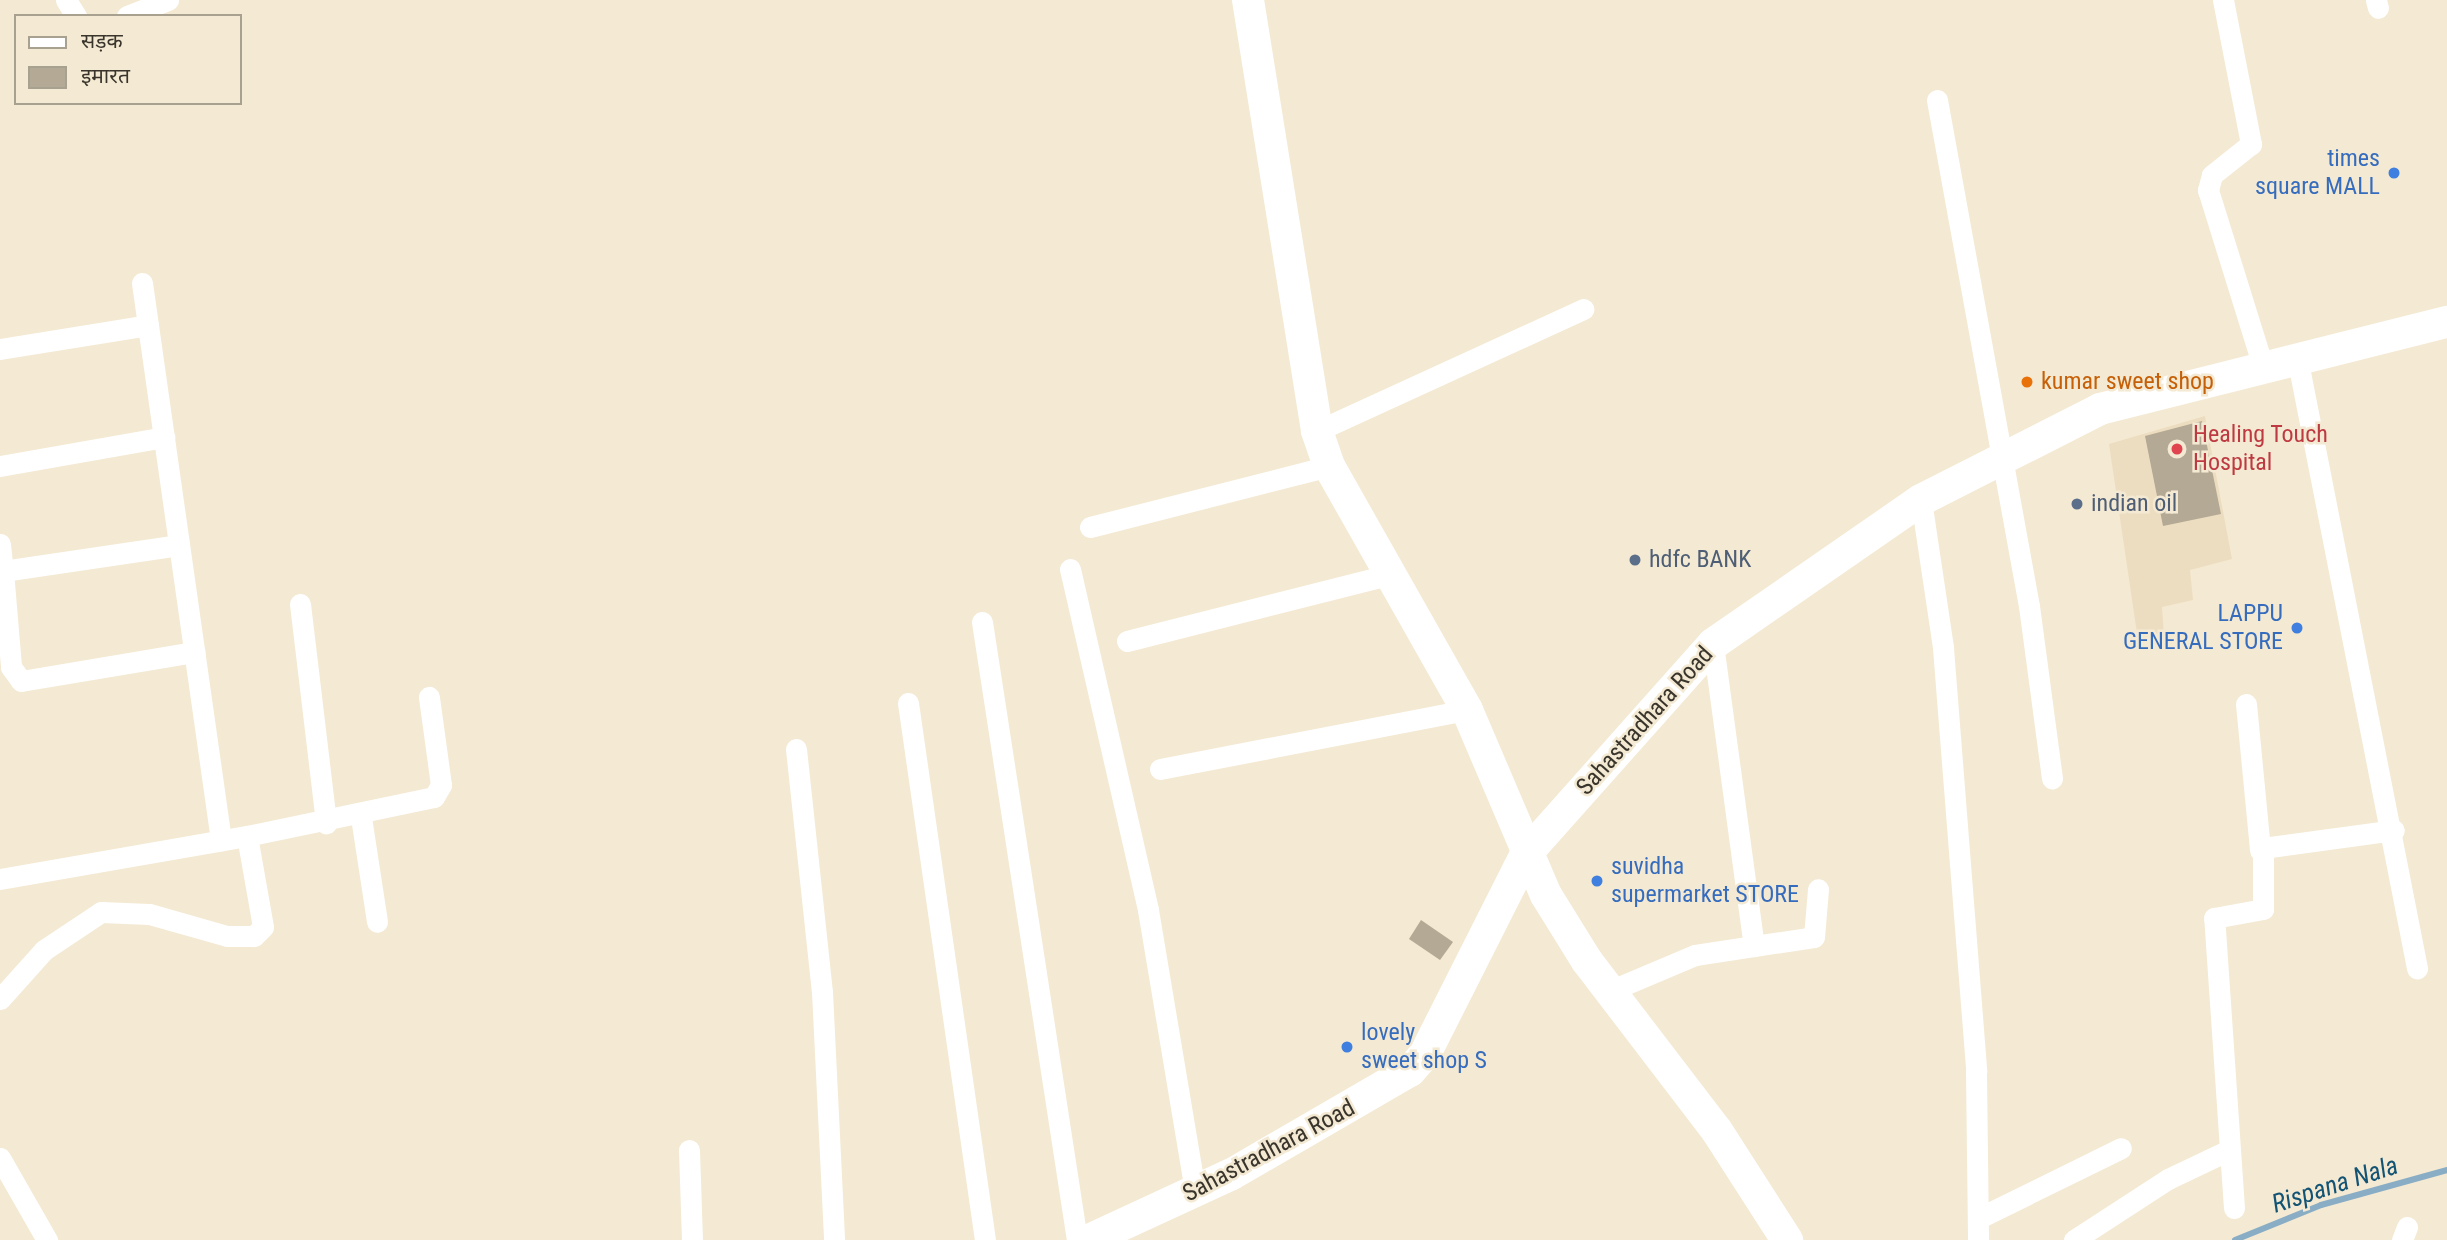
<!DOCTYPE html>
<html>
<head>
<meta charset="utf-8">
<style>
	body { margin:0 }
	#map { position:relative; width:2447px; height:1240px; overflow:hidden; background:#f4e9d2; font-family:"Roboto Condensed","Noto Sans Devanagari",sans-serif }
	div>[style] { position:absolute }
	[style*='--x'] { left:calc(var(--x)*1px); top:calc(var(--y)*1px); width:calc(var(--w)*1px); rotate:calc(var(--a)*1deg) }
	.built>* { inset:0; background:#ecddc0 }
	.stream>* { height:6px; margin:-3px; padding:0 3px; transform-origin:3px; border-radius:3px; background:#88adc5 }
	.building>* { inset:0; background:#b4a994 }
	.street>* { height:21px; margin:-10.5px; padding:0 10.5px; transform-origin:10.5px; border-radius:10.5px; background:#fff }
	.secondary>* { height:32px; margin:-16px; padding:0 16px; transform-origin:16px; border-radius:16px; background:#fff }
	.dots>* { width:19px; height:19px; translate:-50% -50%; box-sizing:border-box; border:4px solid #f4e9d2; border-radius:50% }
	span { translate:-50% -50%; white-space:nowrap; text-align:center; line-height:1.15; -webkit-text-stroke:5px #f4e9d2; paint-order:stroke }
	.shop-label { font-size:24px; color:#366cbe }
	.right { translate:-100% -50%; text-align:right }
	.left { translate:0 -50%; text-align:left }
	.food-label { font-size:24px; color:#c56008 }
	.health-label { font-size:24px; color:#be3a42 }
	.service-label { font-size:24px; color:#4e5e75 }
	.street-label { font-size:24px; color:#39352c }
	.water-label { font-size:26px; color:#135475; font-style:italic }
	.legend { position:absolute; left:14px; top:14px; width:228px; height:91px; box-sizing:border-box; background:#f4e9d2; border:2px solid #a9a190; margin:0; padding:9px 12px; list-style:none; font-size:21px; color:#39352c }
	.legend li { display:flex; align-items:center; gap:14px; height:35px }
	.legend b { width:35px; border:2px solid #a9a190 }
</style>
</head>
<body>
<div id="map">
	<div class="built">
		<div style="clip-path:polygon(2205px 416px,2232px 559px,2190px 570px,2193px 600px,2162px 607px,2164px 635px,2138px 640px,2109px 444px)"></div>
	</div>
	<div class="stream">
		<div style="--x:2235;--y:1240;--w:93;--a:-22.1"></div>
		<div style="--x:2321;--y:1205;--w:131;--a:-15.5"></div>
	</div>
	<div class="building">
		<div style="clip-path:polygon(2202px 421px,2221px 514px,2163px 526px,2145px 436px)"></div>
		<div style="clip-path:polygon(1421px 920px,1453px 942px,1440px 960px,1409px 939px)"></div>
	</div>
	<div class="street">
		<div style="--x:66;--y:0;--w:19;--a:58"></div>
		<div style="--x:2223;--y:0;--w:147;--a:79"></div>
		<div style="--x:2251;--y:144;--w:50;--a:141.5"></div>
		<div style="--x:2212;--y:175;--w:16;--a:105"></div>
		<div style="--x:2208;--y:190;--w:189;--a:72.7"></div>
		<div style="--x:2376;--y:0;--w:8;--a:76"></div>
		<div style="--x:127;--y:16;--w:44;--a:-21.3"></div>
		<div style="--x:1937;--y:100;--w:514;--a:79.7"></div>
		<div style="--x:2029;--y:606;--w:174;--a:82.4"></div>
		<div style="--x:142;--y:283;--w:563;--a:81.93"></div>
		<div style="--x:0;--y:349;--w:150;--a:-9.2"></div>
		<div style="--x:2298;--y:362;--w:618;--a:78.89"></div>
		<div style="--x:1317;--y:431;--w:293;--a:-24.6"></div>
		<div style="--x:0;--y:466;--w:167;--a:-10"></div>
		<div style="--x:1921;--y:500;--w:150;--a:81.5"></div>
		<div style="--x:1943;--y:648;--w:425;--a:85.5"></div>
		<div style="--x:1976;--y:1072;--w:168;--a:89.3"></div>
		<div style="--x:1090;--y:527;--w:247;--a:-14.3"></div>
		<div style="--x:0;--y:544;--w:27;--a:84"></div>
		<div style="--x:3;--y:571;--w:178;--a:-8.4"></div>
		<div style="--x:1070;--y:569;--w:350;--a:77.1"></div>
		<div style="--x:1148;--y:910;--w:285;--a:80.5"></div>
		<div style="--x:3;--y:571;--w:96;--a:85.2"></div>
		<div style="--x:11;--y:667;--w:17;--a:54"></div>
		<div style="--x:21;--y:681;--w:176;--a:-9.5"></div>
		<div style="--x:300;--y:604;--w:221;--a:83.2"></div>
		<div style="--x:982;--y:622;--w:625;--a:81.26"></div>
		<div style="--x:1127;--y:641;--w:272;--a:-14.2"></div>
		<div style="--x:1713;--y:644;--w:305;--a:82.3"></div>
		<div style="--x:908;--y:703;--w:542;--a:81.84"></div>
		<div style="--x:2246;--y:704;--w:147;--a:84.5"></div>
		<div style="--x:796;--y:749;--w:244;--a:83.9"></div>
		<div style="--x:822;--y:992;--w:248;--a:87.2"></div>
		<div style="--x:1160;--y:769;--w:313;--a:-10.9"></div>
		<div style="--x:361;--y:817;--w:106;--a:81.3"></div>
		<div style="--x:247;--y:836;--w:191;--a:-11.8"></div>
		<div style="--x:434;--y:797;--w:14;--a:-60"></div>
		<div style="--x:441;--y:785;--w:89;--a:-97.8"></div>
		<div style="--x:0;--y:879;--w:251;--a:-9.9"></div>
		<div style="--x:247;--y:836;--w:92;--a:80"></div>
		<div style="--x:263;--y:927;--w:13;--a:135"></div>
		<div style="--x:254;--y:936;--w:27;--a:180"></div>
		<div style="--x:227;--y:936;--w:81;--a:-164.2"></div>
		<div style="--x:149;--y:914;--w:48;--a:-177.6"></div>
		<div style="--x:101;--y:912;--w:69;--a:146.3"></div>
		<div style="--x:44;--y:950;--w:66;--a:131.9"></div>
		<div style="--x:1612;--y:990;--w:90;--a:-22.9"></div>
		<div style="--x:1695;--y:955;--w:120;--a:-8.6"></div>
		<div style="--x:1814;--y:937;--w:48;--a:-85.2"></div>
		<div style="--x:689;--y:1150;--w:90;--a:88.1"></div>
		<div style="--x:0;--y:1158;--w:95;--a:60.2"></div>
		<div style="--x:2234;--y:1208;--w:291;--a:-93.9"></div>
		<div style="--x:2214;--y:918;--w:50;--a:-10.4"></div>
		<div style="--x:2263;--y:909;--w:61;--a:-90"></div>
		<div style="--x:2263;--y:848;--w:132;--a:-7.8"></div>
		<div style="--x:1979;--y:1218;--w:158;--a:-26.2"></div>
		<div style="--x:2074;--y:1240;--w:112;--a:-33"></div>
		<div style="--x:2168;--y:1179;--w:68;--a:-25.4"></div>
		<div style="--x:2402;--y:1240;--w:14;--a:-69"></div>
	</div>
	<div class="secondary">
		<div style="--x:1248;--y:0;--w:436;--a:80.9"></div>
		<div style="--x:1317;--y:431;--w:37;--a:71"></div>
		<div style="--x:1329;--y:466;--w:280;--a:60.5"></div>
		<div style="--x:1467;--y:710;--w:201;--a:66.9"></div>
		<div style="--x:1546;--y:895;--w:78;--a:58.2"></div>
		<div style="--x:1587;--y:961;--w:214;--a:52.6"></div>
		<div style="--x:1717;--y:1131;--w:130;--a:57.3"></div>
		<div style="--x:1089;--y:1240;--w:157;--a:-24.8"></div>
		<div style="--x:1232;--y:1174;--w:206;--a:-30.1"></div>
		<div style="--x:1410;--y:1071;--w:23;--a:-49"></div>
		<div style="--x:1425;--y:1054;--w:224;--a:-63.2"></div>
		<div style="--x:1526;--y:854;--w:281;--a:-48.3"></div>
		<div style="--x:1713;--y:644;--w:253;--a:-34.7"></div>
		<div style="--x:1921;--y:500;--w:201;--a:-26.9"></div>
		<div style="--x:2100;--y:409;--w:358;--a:-14.1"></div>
	</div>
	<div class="dots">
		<div style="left:2394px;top:173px;background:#3f7fe0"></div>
		<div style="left:2027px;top:382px;background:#e8710a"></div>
		<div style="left:2177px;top:449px;background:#e0444e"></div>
		<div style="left:2077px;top:504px;background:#5c6f8a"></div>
		<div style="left:1635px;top:560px;background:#5c6f8a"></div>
		<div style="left:2297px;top:628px;background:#3f7fe0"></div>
		<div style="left:1597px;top:881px;background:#3f7fe0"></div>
		<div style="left:1347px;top:1047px;background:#3f7fe0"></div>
	</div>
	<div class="shop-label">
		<span class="right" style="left:2380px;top:173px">times<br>square MALL</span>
		<span class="right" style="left:2283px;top:628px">LAPPU<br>GENERAL STORE</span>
		<span class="left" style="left:1611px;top:881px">suvidha<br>supermarket STORE</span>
		<span class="left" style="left:1361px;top:1047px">lovely<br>sweet shop S</span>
	</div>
	<div class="food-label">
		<span class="left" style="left:2041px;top:382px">kumar sweet shop</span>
	</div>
	<div class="health-label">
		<span class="left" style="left:2193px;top:449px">Healing Touch<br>Hospital</span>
	</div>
	<div class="service-label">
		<span class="left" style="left:2091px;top:504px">indian oil</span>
		<span class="left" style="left:1649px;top:560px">hdfc BANK</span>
	</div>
	<div class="street-label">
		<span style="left:1645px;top:721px;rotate:-48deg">Sahastradhara Road</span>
		<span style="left:1269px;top:1151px;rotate:-28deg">Sahastradhara Road</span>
	</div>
	<div class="water-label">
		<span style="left:2335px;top:1185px;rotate:-18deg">Rispana Nala</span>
	</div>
	<ul class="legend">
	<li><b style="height:9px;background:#fff"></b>सड़क</li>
	<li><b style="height:19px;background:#b4a994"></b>इमारत</li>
	</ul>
</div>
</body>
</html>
